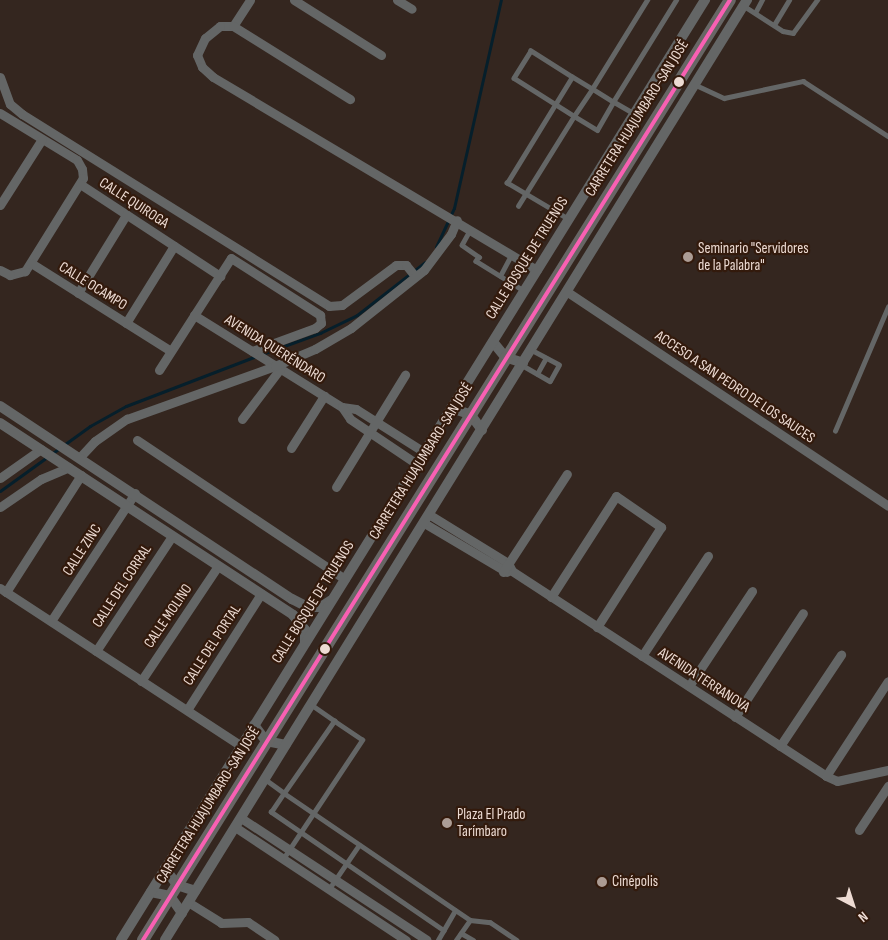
<!DOCTYPE html>
<html>
<head>
<meta charset="utf-8">
<style>
	body { margin:0 }
	#map { position:relative; width:888px; height:940px; overflow:hidden; background:#34261f; font-family:"Sofia Sans Condensed",sans-serif }
	div>[style] { position:absolute }
	[style*='--x'] { left:calc(var(--x)*1px); top:calc(var(--y)*1px); width:calc(var(--w)*1px); rotate:calc(var(--a)*1deg) }
	.stream>* { height:3px; margin:-1.5px; padding:0 1.5px; transform-origin:1.5px; border-radius:1.5px; background:#061f2b }
	.service>* { height:4.5px; margin:-2.25px; padding:0 2.25px; transform-origin:2.25px; border-radius:2.25px; background:#646666 }
	.minor>* { height:9px; margin:-4.5px; padding:0 4.5px; transform-origin:4.5px; border-radius:4.5px; background:#646666 }
	.tertiary>* { height:10px; margin:-5px; padding:0 5px; transform-origin:5px; border-radius:5px; background:#646666 }
	.primary>* { height:12px; margin:-6px; padding:0 6px; transform-origin:6px; border-radius:6px; background:#676665 }
	.bus-1>* { height:4px; margin:-2px; padding:0 2px; transform-origin:2px; border-radius:2px; background:#f860b3 }
	.dots>* { width:14px; height:14px; translate:-50% -50%; box-sizing:border-box; border:2px solid #331a0c; border-radius:50% }
	span { translate:-50% -50%; white-space:nowrap; text-align:center; line-height:1.15; -webkit-text-stroke:4.5px #331a0c; paint-order:stroke }
	.street-label { font-size:15px; color:#eddbd3 }
	.poi-label { font-size:15px; color:#eddbd3 }
	.left { translate:0 -50%; text-align:left }
	.north { position:absolute; left:828px; top:880px; width:50px; height:50px; -webkit-text-stroke:4px #331a0c; paint-order:stroke; rotate:140deg; font-size:14px; font-weight:700; line-height:20px; text-align:center; color:#eddbd3 }
	.north::after { content:''; display:block; margin:auto; width:18px; height:22px; background:#eddbd3; clip-path:polygon(50% 0,100% 100%,50% 72%,0 100%) }
</style>
</head>
<body>
<div id="map">
	<div class="stream">
		<div style="--x:436;--y:247;--w:43;--a:-65.2"></div>
		<div style="--x:454;--y:208;--w:213;--a:-77.3"></div>
		<div style="--x:262;--y:354;--w:62;--a:-19.9"></div>
		<div style="--x:320;--y:333;--w:41;--a:-25.9"></div>
		<div style="--x:357;--y:315;--w:86;--a:-37.9"></div>
		<div style="--x:0;--y:491;--w:111;--a:-35.8"></div>
		<div style="--x:90;--y:426;--w:41;--a:-29.1"></div>
		<div style="--x:126;--y:406;--w:139;--a:-21"></div>
	</div>
	<div class="service">
		<div style="--x:744;--y:6;--w:46;--a:32.7"></div>
		<div style="--x:783;--y:31;--w:10;--a:11"></div>
		<div style="--x:793;--y:33;--w:41;--a:-54"></div>
		<div style="--x:755;--y:13;--w:15;--a:-62"></div>
		<div style="--x:774;--y:25;--w:29;--a:-59"></div>
		<div style="--x:696;--y:85;--w:31;--a:25"></div>
		<div style="--x:724;--y:98;--w:81;--a:-12.1"></div>
		<div style="--x:803;--y:81;--w:101;--a:32.9"></div>
		<div style="--x:634;--y:114;--w:24;--a:-150"></div>
		<div style="--x:613;--y:102;--w:120;--a:-58.3"></div>
		<div style="--x:518;--y:206;--w:106;--a:-58.1"></div>
		<div style="--x:574;--y:116;--w:27;--a:31"></div>
		<div style="--x:597;--y:130;--w:32;--a:-60"></div>
		<div style="--x:613;--y:102;--w:25;--a:-148"></div>
		<div style="--x:592;--y:89;--w:23;--a:-149"></div>
		<div style="--x:572;--y:77;--w:49;--a:-147.6"></div>
		<div style="--x:531;--y:51;--w:32;--a:122"></div>
		<div style="--x:514;--y:78;--w:71;--a:32.3"></div>
		<div style="--x:574;--y:116;--w:32;--a:-56"></div>
		<div style="--x:592;--y:89;--w:105;--a:-58.3"></div>
		<div style="--x:568;--y:219;--w:71;--a:-149.5"></div>
		<div style="--x:507;--y:183;--w:124;--a:-58.5"></div>
		<div style="--x:471;--y:229;--w:18;--a:119"></div>
		<div style="--x:462;--y:245;--w:21;--a:35"></div>
		<div style="--x:479;--y:257;--w:5;--a:127"></div>
		<div style="--x:476;--y:261;--w:55;--a:31.7"></div>
		<div style="--x:500;--y:276;--w:24;--a:-62"></div>
		<div style="--x:522;--y:365;--w:32;--a:30"></div>
		<div style="--x:550;--y:381;--w:18;--a:-61"></div>
		<div style="--x:559;--y:365;--w:32;--a:-152"></div>
		<div style="--x:537;--y:374;--w:18;--a:-61"></div>
		<div style="--x:835;--y:431;--w:135;--a:-66.9"></div>
		<div style="--x:265;--y:779;--w:24;--a:36"></div>
		<div style="--x:284;--y:793;--w:88;--a:-55.2"></div>
		<div style="--x:334;--y:721;--w:28;--a:-145"></div>
		<div style="--x:283;--y:859;--w:143;--a:-56.4"></div>
		<div style="--x:362;--y:740;--w:34;--a:-146"></div>
		<div style="--x:329;--y:889;--w:53;--a:-55.7"></div>
		<div style="--x:444;--y:931;--w:210;--a:-145.5"></div>
		<div style="--x:271;--y:812;--w:23;--a:-56"></div>
		<div style="--x:284;--y:793;--w:225;--a:34.3"></div>
		<div style="--x:470;--y:920;--w:20;--a:6"></div>
		<div style="--x:490;--y:922;--w:32;--a:34"></div>
		<div style="--x:461;--y:933;--w:14;--a:30"></div>
		<div style="--x:438;--y:940;--w:34;--a:-60"></div>
		<div style="--x:456;--y:940;--w:24;--a:-55"></div>
	</div>
	<div class="minor">
		<div style="--x:250;--y:0;--w:31;--a:123"></div>
		<div style="--x:233;--y:26;--w:13;--a:180"></div>
		<div style="--x:220;--y:26;--w:19;--a:141"></div>
		<div style="--x:205;--y:38;--w:19;--a:115"></div>
		<div style="--x:197;--y:55;--w:13;--a:67"></div>
		<div style="--x:202;--y:67;--w:15;--a:42"></div>
		<div style="--x:213;--y:77;--w:377;--a:30.8"></div>
		<div style="--x:294;--y:0;--w:103;--a:32.3"></div>
		<div style="--x:397;--y:0;--w:17;--a:31"></div>
		<div style="--x:233;--y:26;--w:138;--a:32"></div>
		<div style="--x:0;--y:77;--w:29;--a:70"></div>
		<div style="--x:10;--y:104;--w:16;--a:40"></div>
		<div style="--x:22;--y:114;--w:362;--a:32"></div>
		<div style="--x:329;--y:306;--w:13;--a:-4"></div>
		<div style="--x:342;--y:305;--w:67;--a:-36.5"></div>
		<div style="--x:396;--y:265;--w:10;--a:0"></div>
		<div style="--x:406;--y:265;--w:14;--a:51"></div>
		<div style="--x:0;--y:113;--w:90;--a:31.4"></div>
		<div style="--x:77;--y:160;--w:10;--a:61"></div>
		<div style="--x:82;--y:169;--w:9;--a:84"></div>
		<div style="--x:83;--y:178;--w:110;--a:121.9"></div>
		<div style="--x:25;--y:271;--w:16;--a:165"></div>
		<div style="--x:10;--y:275;--w:11;--a:-153"></div>
		<div style="--x:80;--y:184;--w:168;--a:33.3"></div>
		<div style="--x:0;--y:205;--w:78;--a:-57.5"></div>
		<div style="--x:31;--y:263;--w:165;--a:32.2"></div>
		<div style="--x:566;--y:291;--w:387;--a:33.7"></div>
		<div style="--x:78;--y:293;--w:92;--a:-58.4"></div>
		<div style="--x:194;--y:315;--w:174;--a:31.9"></div>
		<div style="--x:342;--y:407;--w:14;--a:8"></div>
		<div style="--x:356;--y:409;--w:80;--a:32.3"></div>
		<div style="--x:126;--y:323;--w:91;--a:-58.1"></div>
		<div style="--x:159;--y:370;--w:133;--a:-57.3"></div>
		<div style="--x:231;--y:258;--w:106;--a:32.6"></div>
		<div style="--x:320;--y:315;--w:8;--a:83"></div>
		<div style="--x:321;--y:323;--w:8;--a:140"></div>
		<div style="--x:315;--y:328;--w:67;--a:159.9"></div>
		<div style="--x:342;--y:407;--w:14;--a:56"></div>
		<div style="--x:350;--y:419;--w:81;--a:33.9"></div>
		<div style="--x:242;--y:419;--w:63;--a:-52.8"></div>
		<div style="--x:137;--y:440;--w:250;--a:33.8"></div>
		<div style="--x:291;--y:448;--w:62;--a:-57.6"></div>
		<div style="--x:80;--y:457;--w:22;--a:-47"></div>
		<div style="--x:95;--y:441;--w:39;--a:-35"></div>
		<div style="--x:127;--y:419;--w:157;--a:-19.7"></div>
		<div style="--x:275;--y:366;--w:43;--a:-23"></div>
		<div style="--x:315;--y:349;--w:42;--a:-30.3"></div>
		<div style="--x:351;--y:328;--w:93;--a:-38.5"></div>
		<div style="--x:424;--y:270;--w:45;--a:-53.1"></div>
		<div style="--x:451;--y:234;--w:15;--a:-67"></div>
		<div style="--x:0;--y:478;--w:50;--a:-35.3"></div>
		<div style="--x:336;--y:487;--w:132;--a:-58.4"></div>
		<div style="--x:0;--y:507;--w:50;--a:-34.3"></div>
		<div style="--x:41;--y:479;--w:30;--a:-23"></div>
		<div style="--x:430;--y:515;--w:92;--a:31.6"></div>
		<div style="--x:508;--y:563;--w:9;--a:63"></div>
		<div style="--x:512;--y:571;--w:375;--a:33.1"></div>
		<div style="--x:826;--y:776;--w:12;--a:24"></div>
		<div style="--x:837;--y:781;--w:52;--a:-12.2"></div>
		<div style="--x:424;--y:523;--w:96;--a:30.6"></div>
		<div style="--x:503;--y:572;--w:117;--a:-56.9"></div>
		<div style="--x:0;--y:588;--w:7;--a:34"></div>
		<div style="--x:6;--y:592;--w:139;--a:-57.3"></div>
		<div style="--x:6;--y:592;--w:281;--a:33.2"></div>
		<div style="--x:551;--y:597;--w:120;--a:-57.2"></div>
		<div style="--x:616;--y:496;--w:55;--a:34.6"></div>
		<div style="--x:661;--y:527;--w:119;--a:122.6"></div>
		<div style="--x:51;--y:621;--w:153;--a:-56.7"></div>
		<div style="--x:96;--y:651;--w:138;--a:-56.5"></div>
		<div style="--x:642;--y:656;--w:120;--a:-56.6"></div>
		<div style="--x:141;--y:681;--w:138;--a:-56.2"></div>
		<div style="--x:689;--y:686;--w:114;--a:-56.4"></div>
		<div style="--x:187;--y:710;--w:138;--a:-57.5"></div>
		<div style="--x:735;--y:717;--w:124;--a:-56.8"></div>
		<div style="--x:780;--y:746;--w:110;--a:-56.2"></div>
		<div style="--x:826;--y:776;--w:113;--a:-56.9"></div>
		<div style="--x:241;--y:818;--w:222;--a:33.3"></div>
		<div style="--x:235;--y:827;--w:205;--a:33.5"></div>
		<div style="--x:859;--y:830;--w:53;--a:-56.6"></div>
		<div style="--x:188;--y:902;--w:39;--a:32"></div>
		<div style="--x:221;--y:923;--w:27;--a:-2"></div>
		<div style="--x:248;--y:922;--w:32;--a:34"></div>
	</div>
	<div class="tertiary">
		<div style="--x:493;--y:342;--w:19;--a:51"></div>
		<div style="--x:505;--y:357;--w:19;--a:18"></div>
		<div style="--x:0;--y:406;--w:350;--a:33.5"></div>
		<div style="--x:292;--y:599;--w:18;--a:27"></div>
		<div style="--x:308;--y:607;--w:13;--a:0"></div>
		<div style="--x:321;--y:607;--w:11;--a:-34"></div>
		<div style="--x:451;--y:408;--w:20;--a:18"></div>
		<div style="--x:470;--y:414;--w:20;--a:53"></div>
		<div style="--x:0;--y:423;--w:350;--a:33.2"></div>
		<div style="--x:293;--y:615;--w:19;--a:51"></div>
		<div style="--x:305;--y:630;--w:13;--a:90"></div>
		<div style="--x:254;--y:725;--w:20;--a:53"></div>
		<div style="--x:266;--y:741;--w:20;--a:11"></div>
		<div style="--x:165;--y:868;--w:21;--a:55"></div>
		<div style="--x:177;--y:885;--w:19;--a:18"></div>
		<div style="--x:151;--y:892;--w:19;--a:12"></div>
		<div style="--x:170;--y:896;--w:21;--a:55"></div>
		<div style="--x:121;--y:940;--w:1107;--a:-58.15"></div>
		<div style="--x:165;--y:940;--w:1106;--a:-58.24"></div>
	</div>
	<div class="primary">
		<div style="--x:143;--y:940;--w:1108;--a:-58.02"></div>
	</div>
	<div class="bus-1">
		<div style="--x:143;--y:940;--w:1108;--a:-58.02"></div>
	</div>
	<div class="dots">
		<div style="left:679px;top:82px;background:#eddbd3"></div>
		<div style="left:688px;top:257px;background:#ac9c94"></div>
		<div style="left:325px;top:649px;background:#eddbd3"></div>
		<div style="left:447px;top:823px;background:#ac9c94"></div>
		<div style="left:602px;top:882px;background:#ac9c94"></div>
	</div>
	<div class="street-label">
		<span style="left:637px;top:118px;rotate:-58deg">CARRETERA HUAJUMBARO-SAN JOSÉ</span>
		<span style="left:134px;top:203px;rotate:33deg">CALLE QUIROGA</span>
		<span style="left:527px;top:258px;rotate:-58deg">CALLE BOSQUE DE TRUENOS</span>
		<span style="left:93px;top:286px;rotate:32deg">CALLE OCAMPO</span>
		<span style="left:275px;top:349px;rotate:32deg">AVENIDA QUERÉNDARO</span>
		<span style="left:735px;top:387px;rotate:34deg">ACCESO A SAN PEDRO DE LOS SAUCES</span>
		<span style="left:421px;top:461px;rotate:-58deg">CARRETERA HUAJUMBARO-SAN JOSÉ</span>
		<span style="left:82px;top:550px;rotate:-57deg">CALLE ZINC</span>
		<span style="left:122px;top:586px;rotate:-57deg">CALLE DEL CORRAL</span>
		<span style="left:313px;top:602px;rotate:-58deg">CALLE BOSQUE DE TRUENOS</span>
		<span style="left:168px;top:616px;rotate:-56deg">CALLE MOLINO</span>
		<span style="left:212px;top:645px;rotate:-57deg">CALLE DEL PORTAL</span>
		<span style="left:704px;top:680px;rotate:33deg">AVENIDA TERRANOVA</span>
		<span style="left:208px;top:805px;rotate:-58deg">CARRETERA HUAJUMBARO-SAN JOSÉ</span>
	</div>
	<div class="poi-label">
		<span class="left" style="left:698px;top:257px">Seminario "Servidores<br>de la Palabra"</span>
		<span class="left" style="left:457px;top:823px">Plaza El Prado<br>Tarímbaro</span>
		<span class="left" style="left:612px;top:882px">Cinépolis</span>
	</div>
	<div class="north">N</div>
</div>
</body>
</html>
